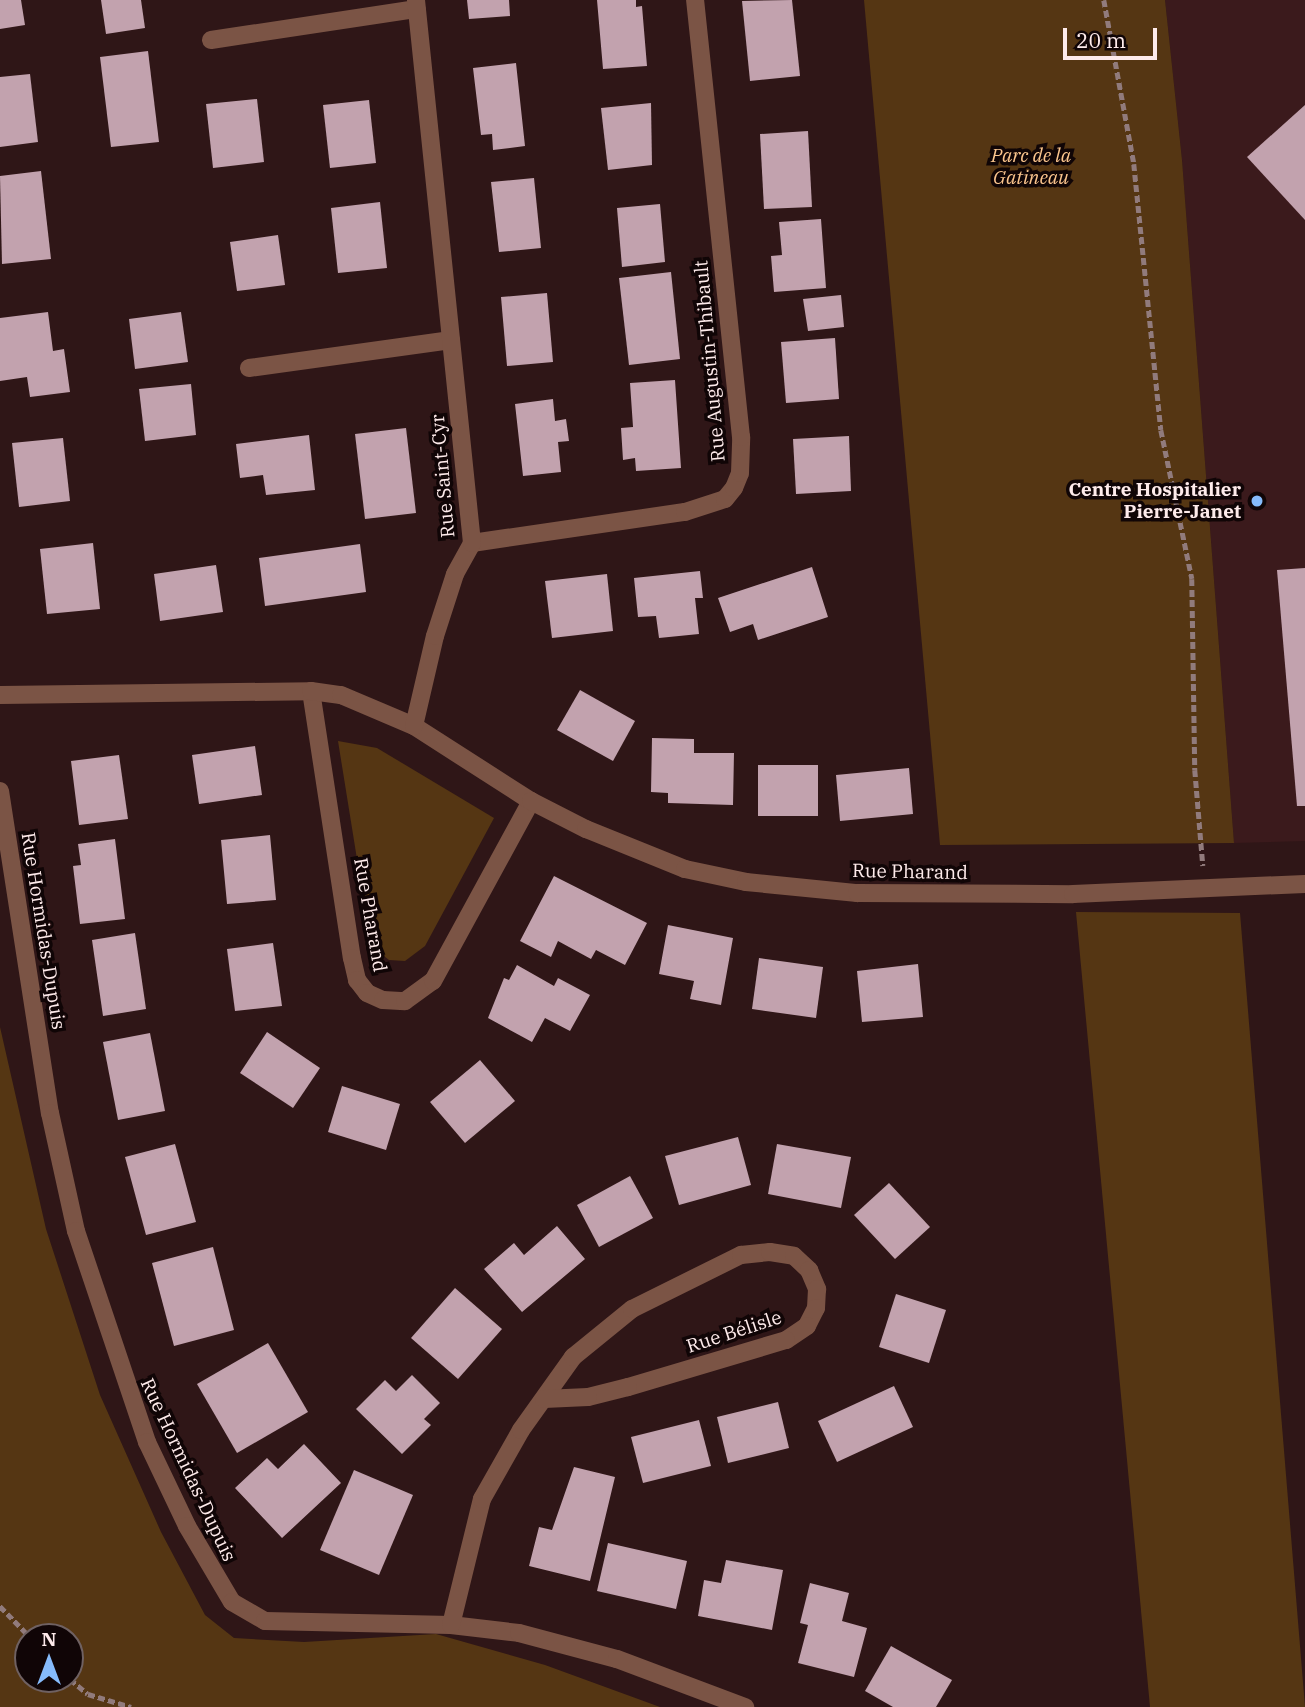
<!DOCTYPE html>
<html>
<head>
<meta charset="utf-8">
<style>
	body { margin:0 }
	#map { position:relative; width:1305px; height:1707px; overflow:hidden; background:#2f1617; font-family:"IBM Plex Serif",serif }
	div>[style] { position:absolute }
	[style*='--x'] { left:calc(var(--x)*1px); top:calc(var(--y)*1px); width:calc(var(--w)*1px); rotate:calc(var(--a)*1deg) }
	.built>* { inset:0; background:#3b1a1c }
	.green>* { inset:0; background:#553613 }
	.building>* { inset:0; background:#c2a2ae }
	.path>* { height:4.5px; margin-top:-2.25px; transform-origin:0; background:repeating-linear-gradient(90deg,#917b7c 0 7px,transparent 0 10.5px) }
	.minor>* { height:18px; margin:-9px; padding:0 9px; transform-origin:9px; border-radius:9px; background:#7b5445 }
	.dots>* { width:19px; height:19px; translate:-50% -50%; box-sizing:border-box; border:4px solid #100506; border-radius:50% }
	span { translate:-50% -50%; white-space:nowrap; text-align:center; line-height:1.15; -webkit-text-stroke:7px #100506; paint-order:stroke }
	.park-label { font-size:19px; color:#fcc68e; font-style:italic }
	.street-label { font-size:19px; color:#feebeb }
	.poi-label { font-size:19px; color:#feebeb; font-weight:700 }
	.right { translate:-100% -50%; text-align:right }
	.north { position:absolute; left:14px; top:1623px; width:70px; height:70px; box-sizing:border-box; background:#100506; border:2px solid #6f6162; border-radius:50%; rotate:0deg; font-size:19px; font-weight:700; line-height:28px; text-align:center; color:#feebeb }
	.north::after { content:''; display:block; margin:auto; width:24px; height:32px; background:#86bbfb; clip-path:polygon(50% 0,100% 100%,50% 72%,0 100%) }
	.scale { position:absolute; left:1063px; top:28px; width:94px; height:32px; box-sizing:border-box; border:4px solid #feebeb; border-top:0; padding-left:9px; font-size:21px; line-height:24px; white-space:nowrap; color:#feebeb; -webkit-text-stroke:5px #100506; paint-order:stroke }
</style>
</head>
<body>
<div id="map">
	<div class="built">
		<div style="clip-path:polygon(1165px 0,1305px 0,1305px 841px,1234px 843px,1182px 160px)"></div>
	</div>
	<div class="green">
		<div style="clip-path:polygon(864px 0,1165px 0,1182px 160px,1234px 843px,940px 845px)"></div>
		<div style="clip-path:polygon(338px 741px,377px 748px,494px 818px,425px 946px,405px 961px,389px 960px,371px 946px)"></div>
		<div style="clip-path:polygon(1076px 912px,1240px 913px,1305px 1707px,1150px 1707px)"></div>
		<div style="clip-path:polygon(evenodd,0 1027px,46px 1229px,100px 1395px,161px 1532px,205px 1615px,234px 1638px,304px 1642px,436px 1634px,545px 1665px,660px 1707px,0 1707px,0 1027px,28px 1637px,70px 1637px,70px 1679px,28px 1679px,28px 1637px)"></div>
	</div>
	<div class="building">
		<div style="clip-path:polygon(0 0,21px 0,25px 25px,0 29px)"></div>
		<div style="clip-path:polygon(101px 0,141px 0,145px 28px,106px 34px)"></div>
		<div style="clip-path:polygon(467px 0,509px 0,510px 16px,469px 19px)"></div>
		<div style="clip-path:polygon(597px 0,636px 0,636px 7px,642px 6px,647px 66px,603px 69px)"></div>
		<div style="clip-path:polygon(792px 0,800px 76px,750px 81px,742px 1px)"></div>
		<div style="clip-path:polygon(148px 51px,159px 142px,111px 147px,100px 57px)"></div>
		<div style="clip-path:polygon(516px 63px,525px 146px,493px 150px,492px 134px,481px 135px,473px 68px)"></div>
		<div style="clip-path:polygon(30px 74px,38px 142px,0 147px,0 77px)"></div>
		<div style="clip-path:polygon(257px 99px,264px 162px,213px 168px,206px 104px)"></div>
		<div style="clip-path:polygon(369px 100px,376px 163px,330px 168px,323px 105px)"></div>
		<div style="clip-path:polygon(651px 103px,652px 165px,608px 170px,601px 108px)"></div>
		<div style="clip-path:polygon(1305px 105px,1305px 220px,1247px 157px)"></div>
		<div style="clip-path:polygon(808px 131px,812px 207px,764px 209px,760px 134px)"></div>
		<div style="clip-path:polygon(41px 171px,51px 259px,2px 264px,0 176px)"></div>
		<div style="clip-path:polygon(534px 178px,541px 248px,499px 252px,491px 182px)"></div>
		<div style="clip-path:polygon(380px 202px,387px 268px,338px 273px,331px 208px)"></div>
		<div style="clip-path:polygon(660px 204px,665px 262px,622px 267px,617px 208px)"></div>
		<div style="clip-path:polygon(821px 219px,826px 288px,774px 292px,771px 256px,782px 255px,779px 222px)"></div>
		<div style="clip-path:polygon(278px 235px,285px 285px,237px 291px,230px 242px)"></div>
		<div style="clip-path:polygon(671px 272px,680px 359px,629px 365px,619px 278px)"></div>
		<div style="clip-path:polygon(547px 293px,553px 362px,507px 366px,501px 297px)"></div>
		<div style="clip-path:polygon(841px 295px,844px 327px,808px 331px,803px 299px)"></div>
		<div style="clip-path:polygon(48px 312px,53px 351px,64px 349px,70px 392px,30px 397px,27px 377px,0 381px,0 318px)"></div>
		<div style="clip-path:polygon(181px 312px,188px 362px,135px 369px,129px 319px)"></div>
		<div style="clip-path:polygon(835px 338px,839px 399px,786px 403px,781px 342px)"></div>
		<div style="clip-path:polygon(675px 380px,681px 468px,636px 471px,635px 458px,623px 460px,621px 428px,633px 427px,630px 383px)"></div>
		<div style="clip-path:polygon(191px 384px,196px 435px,145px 441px,139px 389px)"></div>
		<div style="clip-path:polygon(553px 399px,555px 421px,566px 419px,569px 441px,558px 442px,561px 472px,523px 476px,515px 404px)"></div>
		<div style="clip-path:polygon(406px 428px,416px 513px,365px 519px,355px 434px)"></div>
		<div style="clip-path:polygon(309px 435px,315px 490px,266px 495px,263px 475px,240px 478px,236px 444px)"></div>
		<div style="clip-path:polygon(849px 436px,851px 491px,796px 494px,793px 439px)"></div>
		<div style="clip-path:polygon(63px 438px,70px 501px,19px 507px,12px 443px)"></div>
		<div style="clip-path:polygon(93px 543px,100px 609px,47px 614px,40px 549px)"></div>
		<div style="clip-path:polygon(360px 544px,366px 592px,265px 606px,259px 558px)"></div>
		<div style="clip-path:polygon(216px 565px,223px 612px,160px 621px,154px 574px)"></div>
		<div style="clip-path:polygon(812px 567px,828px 617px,758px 640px,753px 624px,730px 632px,718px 598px)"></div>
		<div style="clip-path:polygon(1305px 568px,1305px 806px,1297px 806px,1277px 570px)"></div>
		<div style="clip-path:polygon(700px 571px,703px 598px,695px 598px,699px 634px,659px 638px,656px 616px,638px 617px,634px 578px)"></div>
		<div style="clip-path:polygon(607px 574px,613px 631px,552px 638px,545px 581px)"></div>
		<div style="clip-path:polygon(580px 690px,635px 721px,613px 761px,557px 730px)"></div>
		<div style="clip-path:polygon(652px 738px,694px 739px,694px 753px,734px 753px,733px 805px,668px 803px,668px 793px,651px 792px)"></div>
		<div style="clip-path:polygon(255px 746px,262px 795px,199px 804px,192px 755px)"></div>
		<div style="clip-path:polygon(119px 755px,128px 819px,79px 825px,71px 761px)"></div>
		<div style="clip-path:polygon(758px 765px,818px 765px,818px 816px,758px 816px)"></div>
		<div style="clip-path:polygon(909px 768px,913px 814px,840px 821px,836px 775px)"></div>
		<div style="clip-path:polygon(270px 835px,276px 900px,227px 904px,221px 840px)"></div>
		<div style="clip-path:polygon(115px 839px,125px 919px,80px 924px,73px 866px,81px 865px,78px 844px)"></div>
		<div style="clip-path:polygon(554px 876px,647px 923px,625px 965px,596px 950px,591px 959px,558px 941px,551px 957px,520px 941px)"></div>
		<div style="clip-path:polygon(668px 925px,733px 938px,721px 1005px,690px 999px,694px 981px,659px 974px)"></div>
		<div style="clip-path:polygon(135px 933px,146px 1009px,103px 1016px,92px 940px)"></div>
		<div style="clip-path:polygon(273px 943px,282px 1006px,235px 1011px,227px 949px)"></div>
		<div style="clip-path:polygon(759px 958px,823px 967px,816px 1018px,752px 1009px)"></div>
		<div style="clip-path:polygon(918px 964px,923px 1017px,862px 1022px,857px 971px)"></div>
		<div style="clip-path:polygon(517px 965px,554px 986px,558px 978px,590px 995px,570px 1031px,545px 1018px,532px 1042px,488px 1018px,504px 978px,509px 980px)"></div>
		<div style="clip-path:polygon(267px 1032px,320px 1068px,293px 1108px,240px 1073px)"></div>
		<div style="clip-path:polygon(150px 1033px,165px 1111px,118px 1120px,103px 1042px)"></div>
		<div style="clip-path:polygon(480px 1060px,515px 1101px,465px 1143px,430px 1102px)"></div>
		<div style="clip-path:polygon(342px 1086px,400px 1104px,386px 1150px,328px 1132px)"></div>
		<div style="clip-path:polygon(738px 1137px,751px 1185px,679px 1205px,665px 1156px)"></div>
		<div style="clip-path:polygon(175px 1144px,196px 1222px,146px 1235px,125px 1157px)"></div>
		<div style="clip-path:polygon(777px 1144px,851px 1157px,841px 1208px,768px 1194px)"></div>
		<div style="clip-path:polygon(630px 1176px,653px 1218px,599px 1247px,577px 1205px)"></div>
		<div style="clip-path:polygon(889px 1183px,930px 1227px,895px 1259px,854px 1215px)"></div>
		<div style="clip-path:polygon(557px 1226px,585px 1259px,522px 1312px,484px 1269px,514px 1243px,524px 1255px)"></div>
		<div style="clip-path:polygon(213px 1247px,234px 1330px,174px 1346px,152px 1263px)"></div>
		<div style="clip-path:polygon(455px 1288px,502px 1329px,458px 1379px,411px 1338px)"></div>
		<div style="clip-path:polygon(896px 1294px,946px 1310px,929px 1363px,879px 1347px)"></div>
		<div style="clip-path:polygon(268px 1343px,308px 1412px,237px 1453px,197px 1384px)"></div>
		<div style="clip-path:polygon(412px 1375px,440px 1403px,424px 1419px,431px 1425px,402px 1454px,356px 1409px,385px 1380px,396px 1391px)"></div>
		<div style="clip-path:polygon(894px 1386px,913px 1427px,837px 1462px,818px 1421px)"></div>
		<div style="clip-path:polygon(778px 1402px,789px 1448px,728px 1463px,717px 1417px)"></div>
		<div style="clip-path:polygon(699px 1420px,711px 1466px,643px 1483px,631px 1437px)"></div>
		<div style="clip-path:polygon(304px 1444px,341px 1483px,282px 1538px,235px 1488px,267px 1458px,278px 1469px)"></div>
		<div style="clip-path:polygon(574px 1467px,615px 1477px,590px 1581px,529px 1566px,539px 1527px,552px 1530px)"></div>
		<div style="clip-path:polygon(354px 1470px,413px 1495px,379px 1575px,320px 1550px)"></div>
		<div style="clip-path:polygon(608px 1543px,687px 1561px,676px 1609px,597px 1591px)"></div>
		<div style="clip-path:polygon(726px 1560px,783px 1570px,772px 1630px,698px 1616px,704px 1580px,721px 1583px)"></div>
		<div style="clip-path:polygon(810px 1583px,849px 1593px,842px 1621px,867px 1628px,854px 1677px,798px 1663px,808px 1625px,800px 1623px)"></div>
		<div style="clip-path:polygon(891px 1646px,952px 1680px,936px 1707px,893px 1707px,865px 1691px)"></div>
	</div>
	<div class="path">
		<div style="--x:1104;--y:0;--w:167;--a:79.6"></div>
		<div style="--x:1134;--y:164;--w:267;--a:84.2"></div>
		<div style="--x:1161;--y:430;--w:152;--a:78.2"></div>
		<div style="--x:1192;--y:579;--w:191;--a:89.1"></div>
		<div style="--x:1195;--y:770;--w:96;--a:85.2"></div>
		<div style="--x:0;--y:1606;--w:43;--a:45.9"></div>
		<div style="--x:70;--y:1679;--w:23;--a:40"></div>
		<div style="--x:88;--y:1694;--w:45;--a:16.8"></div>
	</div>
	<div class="minor">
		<div style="--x:211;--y:40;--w:208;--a:-8.6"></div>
		<div style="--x:249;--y:368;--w:204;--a:-7.9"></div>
		<div style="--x:472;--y:543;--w:215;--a:-8.3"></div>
		<div style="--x:685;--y:512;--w:42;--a:-18"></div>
		<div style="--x:725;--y:499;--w:14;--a:-51"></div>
		<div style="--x:734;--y:488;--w:16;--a:-68"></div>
		<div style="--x:740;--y:473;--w:36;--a:-88"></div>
		<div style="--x:741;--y:437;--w:439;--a:-96"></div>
		<div style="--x:311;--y:691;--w:270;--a:81.3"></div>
		<div style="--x:352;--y:958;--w:23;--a:77"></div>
		<div style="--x:357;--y:980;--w:16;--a:52"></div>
		<div style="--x:367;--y:993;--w:17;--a:24"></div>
		<div style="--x:383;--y:1000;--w:22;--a:3"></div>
		<div style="--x:405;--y:1001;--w:34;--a:-36"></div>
		<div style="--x:433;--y:981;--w:205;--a:-61.4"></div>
		<div style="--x:0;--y:695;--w:311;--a:-0.7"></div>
		<div style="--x:311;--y:691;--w:30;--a:8"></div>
		<div style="--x:341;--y:695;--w:79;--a:23"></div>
		<div style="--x:414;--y:726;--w:139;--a:32.7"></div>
		<div style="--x:531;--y:801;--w:62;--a:27"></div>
		<div style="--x:586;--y:829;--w:107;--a:22"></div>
		<div style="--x:685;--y:869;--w:62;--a:12"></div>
		<div style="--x:746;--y:882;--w:112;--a:5.7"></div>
		<div style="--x:857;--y:893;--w:216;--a:0.3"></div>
		<div style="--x:1073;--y:894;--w:232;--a:-2.5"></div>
		<div style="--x:414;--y:726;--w:92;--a:-76.9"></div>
		<div style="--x:435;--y:636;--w:65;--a:-72.1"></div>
		<div style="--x:455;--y:574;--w:35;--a:-61"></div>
		<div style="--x:472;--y:543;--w:546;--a:-95.89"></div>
		<div style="--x:0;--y:791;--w:326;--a:81.2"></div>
		<div style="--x:50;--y:1113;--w:121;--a:77.6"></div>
		<div style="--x:76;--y:1231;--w:223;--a:71.4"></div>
		<div style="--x:147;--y:1442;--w:93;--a:64.5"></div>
		<div style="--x:187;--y:1526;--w:88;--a:59.4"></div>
		<div style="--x:232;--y:1602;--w:38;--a:30"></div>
		<div style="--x:265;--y:1621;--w:186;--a:1.2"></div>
		<div style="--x:451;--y:1625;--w:68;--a:6.7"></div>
		<div style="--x:519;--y:1633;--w:101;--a:14.9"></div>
		<div style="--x:617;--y:1659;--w:137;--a:20.6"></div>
		<div style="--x:451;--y:1625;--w:130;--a:-76.2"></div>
		<div style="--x:482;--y:1499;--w:79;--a:-60.5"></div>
		<div style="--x:521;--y:1430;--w:90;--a:-54.5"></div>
		<div style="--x:573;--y:1357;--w:76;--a:-39.1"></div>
		<div style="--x:632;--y:1309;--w:122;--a:-26.4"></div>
		<div style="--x:741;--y:1255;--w:29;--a:-6"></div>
		<div style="--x:770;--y:1252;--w:24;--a:9"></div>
		<div style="--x:794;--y:1256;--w:21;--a:43"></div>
		<div style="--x:809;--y:1270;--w:21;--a:67"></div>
		<div style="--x:817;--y:1289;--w:19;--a:93"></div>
		<div style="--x:816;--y:1308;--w:20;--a:117"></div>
		<div style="--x:807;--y:1326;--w:25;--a:146"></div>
		<div style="--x:786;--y:1340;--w:165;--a:163.4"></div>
		<div style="--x:628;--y:1387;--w:41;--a:166"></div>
		<div style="--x:588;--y:1397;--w:44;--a:177.4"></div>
	</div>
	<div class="dots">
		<div style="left:1257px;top:501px;background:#86bbfb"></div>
	</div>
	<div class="park-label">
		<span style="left:1031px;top:167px">Parc de la<br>Gatineau</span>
	</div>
	<div class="street-label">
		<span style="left:710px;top:361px;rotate:-95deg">Rue Augustin-Thibault</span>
		<span style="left:443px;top:476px;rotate:-95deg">Rue Saint-Cyr</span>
		<span style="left:910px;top:872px;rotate:1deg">Rue Pharand</span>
		<span style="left:370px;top:915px;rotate:80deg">Rue Pharand</span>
		<span style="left:43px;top:931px;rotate:81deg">Rue Hormidas-Dupuis</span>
		<span style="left:734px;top:1332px;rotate:-18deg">Rue Bélisle</span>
		<span style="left:188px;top:1470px;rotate:65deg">Rue Hormidas-Dupuis</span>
	</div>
	<div class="poi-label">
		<span class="right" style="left:1241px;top:501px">Centre Hospitalier<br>Pierre-Janet</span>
	</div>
	<div class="north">N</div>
	<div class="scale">20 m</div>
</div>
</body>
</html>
